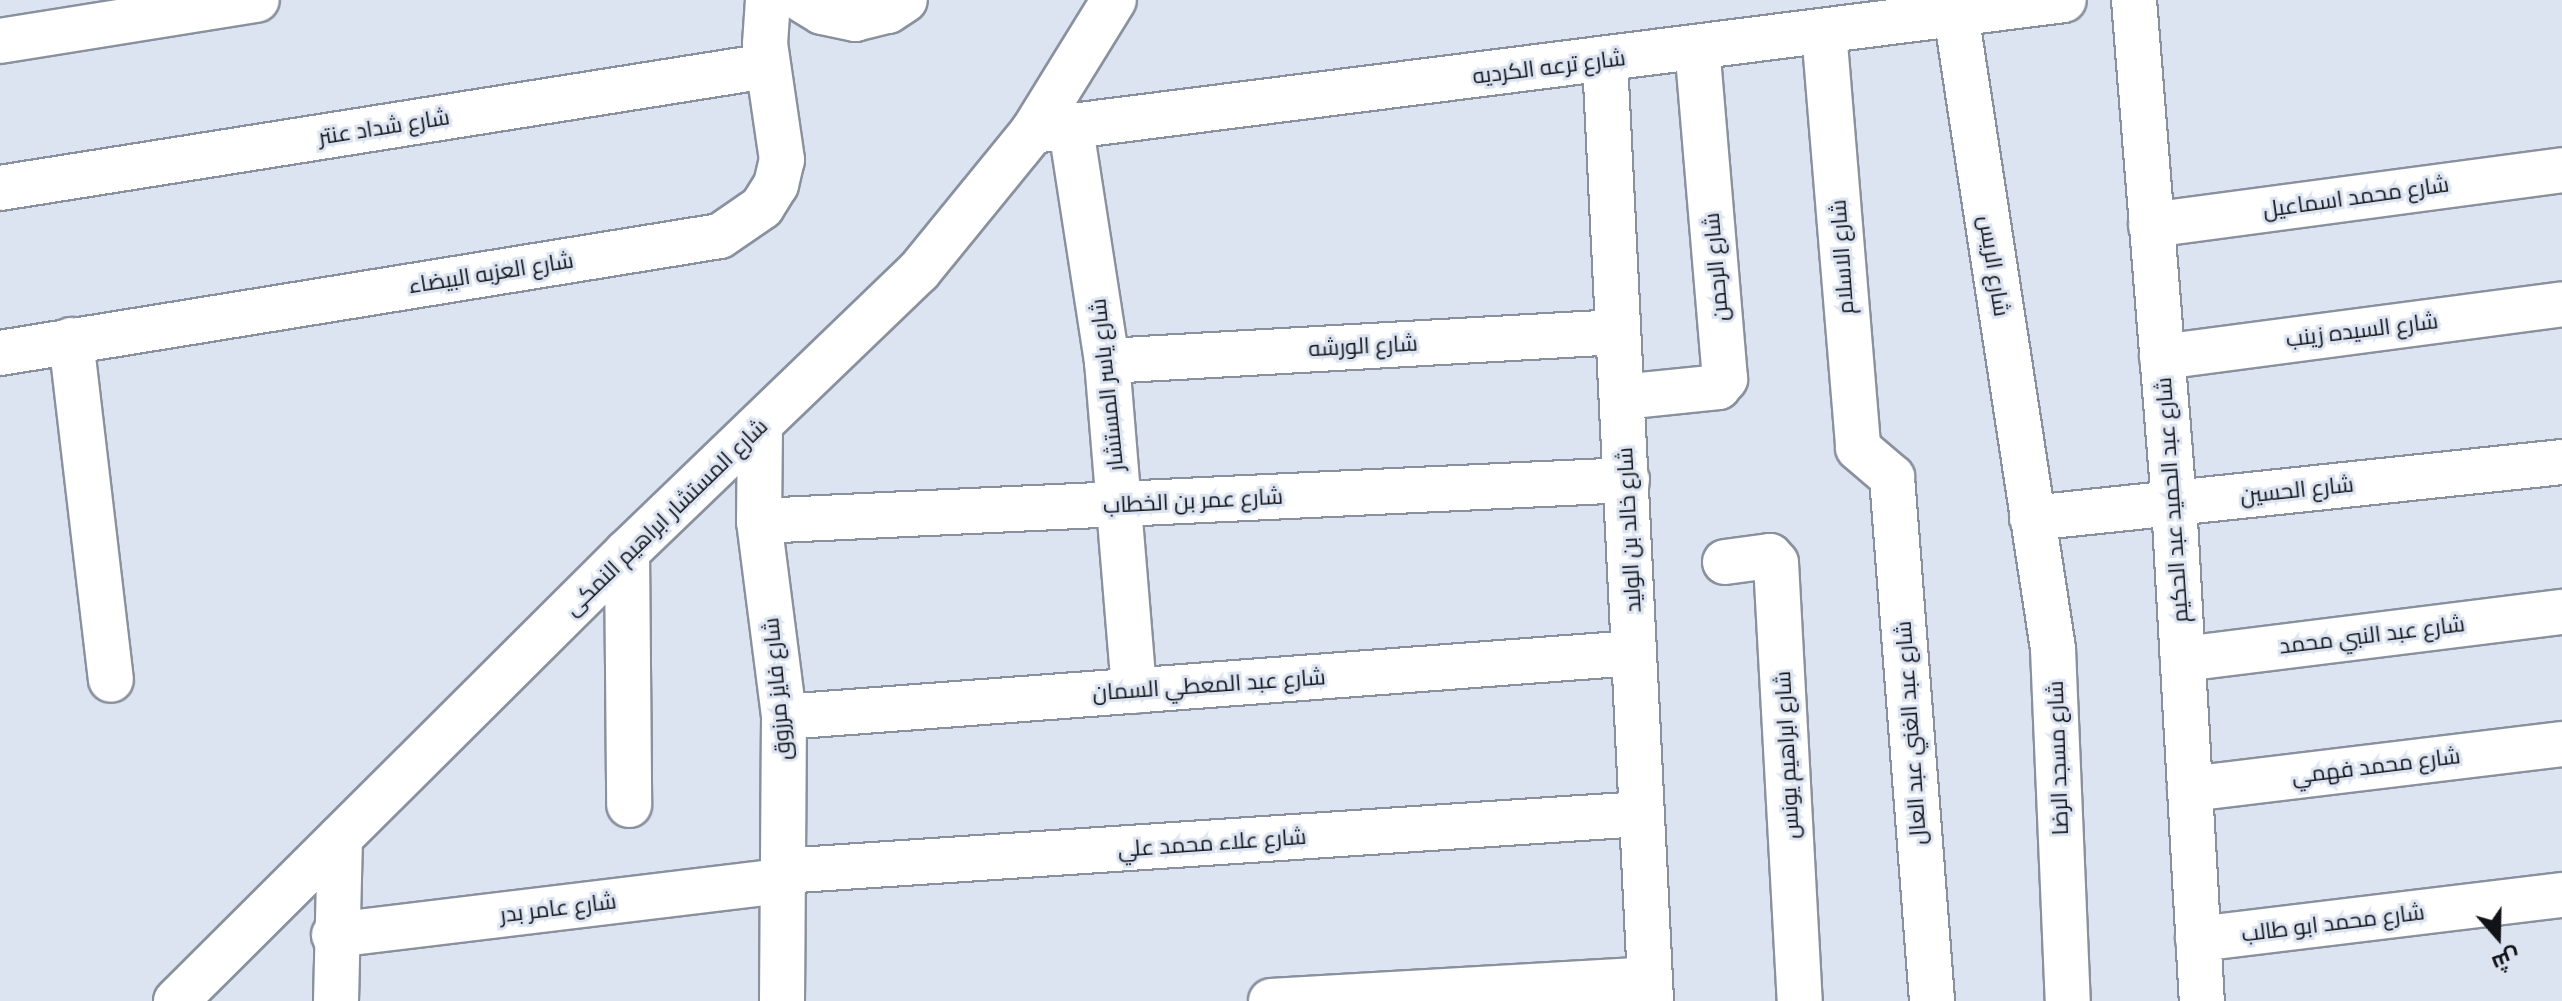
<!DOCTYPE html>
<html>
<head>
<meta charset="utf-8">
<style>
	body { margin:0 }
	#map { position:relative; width:2562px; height:1001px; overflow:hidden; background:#dce3f1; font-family:Figtree,Cairo,sans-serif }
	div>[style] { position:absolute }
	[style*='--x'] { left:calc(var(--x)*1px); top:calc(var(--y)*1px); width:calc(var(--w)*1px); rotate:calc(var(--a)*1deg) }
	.roads { filter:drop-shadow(2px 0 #8a919e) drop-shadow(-2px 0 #8a919e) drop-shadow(0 2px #8a919e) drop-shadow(0 -2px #8a919e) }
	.minor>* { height:44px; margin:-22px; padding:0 22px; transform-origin:22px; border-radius:22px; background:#fff }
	span { translate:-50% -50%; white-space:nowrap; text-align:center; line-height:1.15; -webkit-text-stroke:6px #dce3f1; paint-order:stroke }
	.street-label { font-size:22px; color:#111318 }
	.north { position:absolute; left:2458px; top:897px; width:80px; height:80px; -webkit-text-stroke:6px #dce3f1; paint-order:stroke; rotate:160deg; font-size:22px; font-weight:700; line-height:32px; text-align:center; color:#111318 }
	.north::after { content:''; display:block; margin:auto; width:28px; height:36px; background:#111318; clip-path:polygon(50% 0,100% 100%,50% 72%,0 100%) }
</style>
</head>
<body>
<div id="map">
	<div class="roads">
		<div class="minor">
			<div style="--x:802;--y:0;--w:23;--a:31"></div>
			<div style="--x:822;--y:12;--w:34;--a:12"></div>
			<div style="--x:855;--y:19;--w:34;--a:-14"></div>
			<div style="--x:888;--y:11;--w:20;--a:-33"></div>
			<div style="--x:2134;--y:0;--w:505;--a:85.45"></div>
			<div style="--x:2174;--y:503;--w:499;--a:86.8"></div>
			<div style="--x:1956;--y:14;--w:642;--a:81.31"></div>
			<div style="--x:2053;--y:649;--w:352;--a:87.6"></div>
			<div style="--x:1824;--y:31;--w:418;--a:85.3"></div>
			<div style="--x:1858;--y:448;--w:45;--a:40.5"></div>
			<div style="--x:1892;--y:477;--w:526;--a:85.63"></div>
			<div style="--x:0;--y:41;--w:260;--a:-9.1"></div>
			<div style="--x:1605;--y:60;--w:942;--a:87.2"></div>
			<div style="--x:1071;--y:129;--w:235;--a:81.2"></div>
			<div style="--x:1107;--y:361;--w:331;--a:85.3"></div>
			<div style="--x:1033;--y:131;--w:1039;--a:-7.24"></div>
			<div style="--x:0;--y:188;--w:777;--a:-9.04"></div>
			<div style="--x:2151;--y:225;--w:415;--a:-7.6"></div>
			<div style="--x:71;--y:340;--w:342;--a:83.3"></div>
			<div style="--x:0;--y:353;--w:729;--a:-9.23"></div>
			<div style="--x:720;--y:236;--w:51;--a:-34.6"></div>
			<div style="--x:762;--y:207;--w:26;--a:-58"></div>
			<div style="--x:776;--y:185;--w:26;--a:-77"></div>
			<div style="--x:782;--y:160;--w:117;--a:-98.3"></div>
			<div style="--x:765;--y:44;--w:44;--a:-86.1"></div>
			<div style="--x:2162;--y:357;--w:403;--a:-7.5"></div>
			<div style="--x:1107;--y:361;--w:512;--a:-3.25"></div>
			<div style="--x:1622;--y:397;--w:97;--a:-5.9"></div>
			<div style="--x:1718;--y:387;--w:11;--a:-49"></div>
			<div style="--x:1725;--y:379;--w:332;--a:-94.8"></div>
			<div style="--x:760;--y:426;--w:95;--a:90.6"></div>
			<div style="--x:759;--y:521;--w:198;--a:82.7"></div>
			<div style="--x:784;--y:717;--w:284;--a:90.4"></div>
			<div style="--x:2032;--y:518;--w:533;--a:-6.03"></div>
			<div style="--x:759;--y:521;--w:869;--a:-2.7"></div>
			<div style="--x:627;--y:552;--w:253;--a:89.5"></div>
			<div style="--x:1725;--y:562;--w:45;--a:-7.6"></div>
			<div style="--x:1770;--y:556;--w:9;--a:49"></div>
			<div style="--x:1776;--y:563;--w:439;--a:86.9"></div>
			<div style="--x:2183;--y:659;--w:382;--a:-7.1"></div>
			<div style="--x:784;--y:717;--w:852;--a:-4.31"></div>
			<div style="--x:2190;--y:789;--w:375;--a:-6.9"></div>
			<div style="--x:783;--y:871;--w:861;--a:-3.8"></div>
			<div style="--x:334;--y:935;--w:452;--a:-6.9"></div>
			<div style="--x:2198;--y:939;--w:367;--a:-6.9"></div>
			<div style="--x:176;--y:1001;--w:636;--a:-44.87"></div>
			<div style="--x:627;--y:552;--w:405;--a:-43.9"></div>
			<div style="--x:919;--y:271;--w:181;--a:-50.8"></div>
			<div style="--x:1033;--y:131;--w:154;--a:-58.3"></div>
			<div style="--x:336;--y:1001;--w:163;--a:-88.6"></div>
			<div style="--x:1271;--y:1001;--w:379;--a:-3.3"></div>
		</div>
	</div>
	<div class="street-label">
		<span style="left:1549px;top:67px;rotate:-7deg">شارع ترعه الكرديه</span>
		<span style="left:384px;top:127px;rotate:-9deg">شارع شداد عنتر</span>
		<span style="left:2356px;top:197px;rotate:-8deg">شارع محمد اسماعيل</span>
		<span style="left:1842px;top:257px;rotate:-94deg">شارع الاسلام</span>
		<span style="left:1994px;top:266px;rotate:81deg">شارع الريس</span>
		<span style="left:1716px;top:267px;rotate:-95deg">شارع الرحمن</span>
		<span style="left:491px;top:273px;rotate:-9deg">شارع العزبه البيضاء</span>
		<span style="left:2362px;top:330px;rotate:-7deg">شارع السيده زينب</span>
		<span style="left:1363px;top:346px;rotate:-3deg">شارع الورشه</span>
		<span style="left:1107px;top:385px;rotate:-96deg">شارع ياسر المستشار</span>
		<span style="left:2297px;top:490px;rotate:-6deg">شارع الحسين</span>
		<span style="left:2172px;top:500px;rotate:-94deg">شارع عبد الحميد عبد الحكيم</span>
		<span style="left:1193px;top:501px;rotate:-3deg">شارع عمر بن الخطاب</span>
		<span style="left:666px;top:517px;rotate:-44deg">شارع المستشار ابراهيم النمكى</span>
		<span style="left:1629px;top:530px;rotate:-93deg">شارع خالد بن الوليد</span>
		<span style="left:2372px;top:635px;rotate:-7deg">شارع عبد النبي محمد</span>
		<span style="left:1209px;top:685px;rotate:-4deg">شارع عبد المعطي السمان</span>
		<span style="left:777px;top:689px;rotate:-95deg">شارع فايز مرزوق</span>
		<span style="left:1911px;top:733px;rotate:-94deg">شارع عبد الغني عبد العال</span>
		<span style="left:1787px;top:755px;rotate:-93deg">شارع ابراهيم يونس</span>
		<span style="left:2058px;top:758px;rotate:-92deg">شارع مسجد الرضا</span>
		<span style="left:2376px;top:766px;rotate:-7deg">شارع محمد فهمي</span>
		<span style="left:1212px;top:843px;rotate:-4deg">شارع علاء محمد علي</span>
		<span style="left:558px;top:908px;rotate:-7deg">شارع عامر بدر</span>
		<span style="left:2333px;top:923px;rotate:-7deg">شارع محمد ابو طالب</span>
	</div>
	<div class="north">ش</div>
</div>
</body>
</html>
